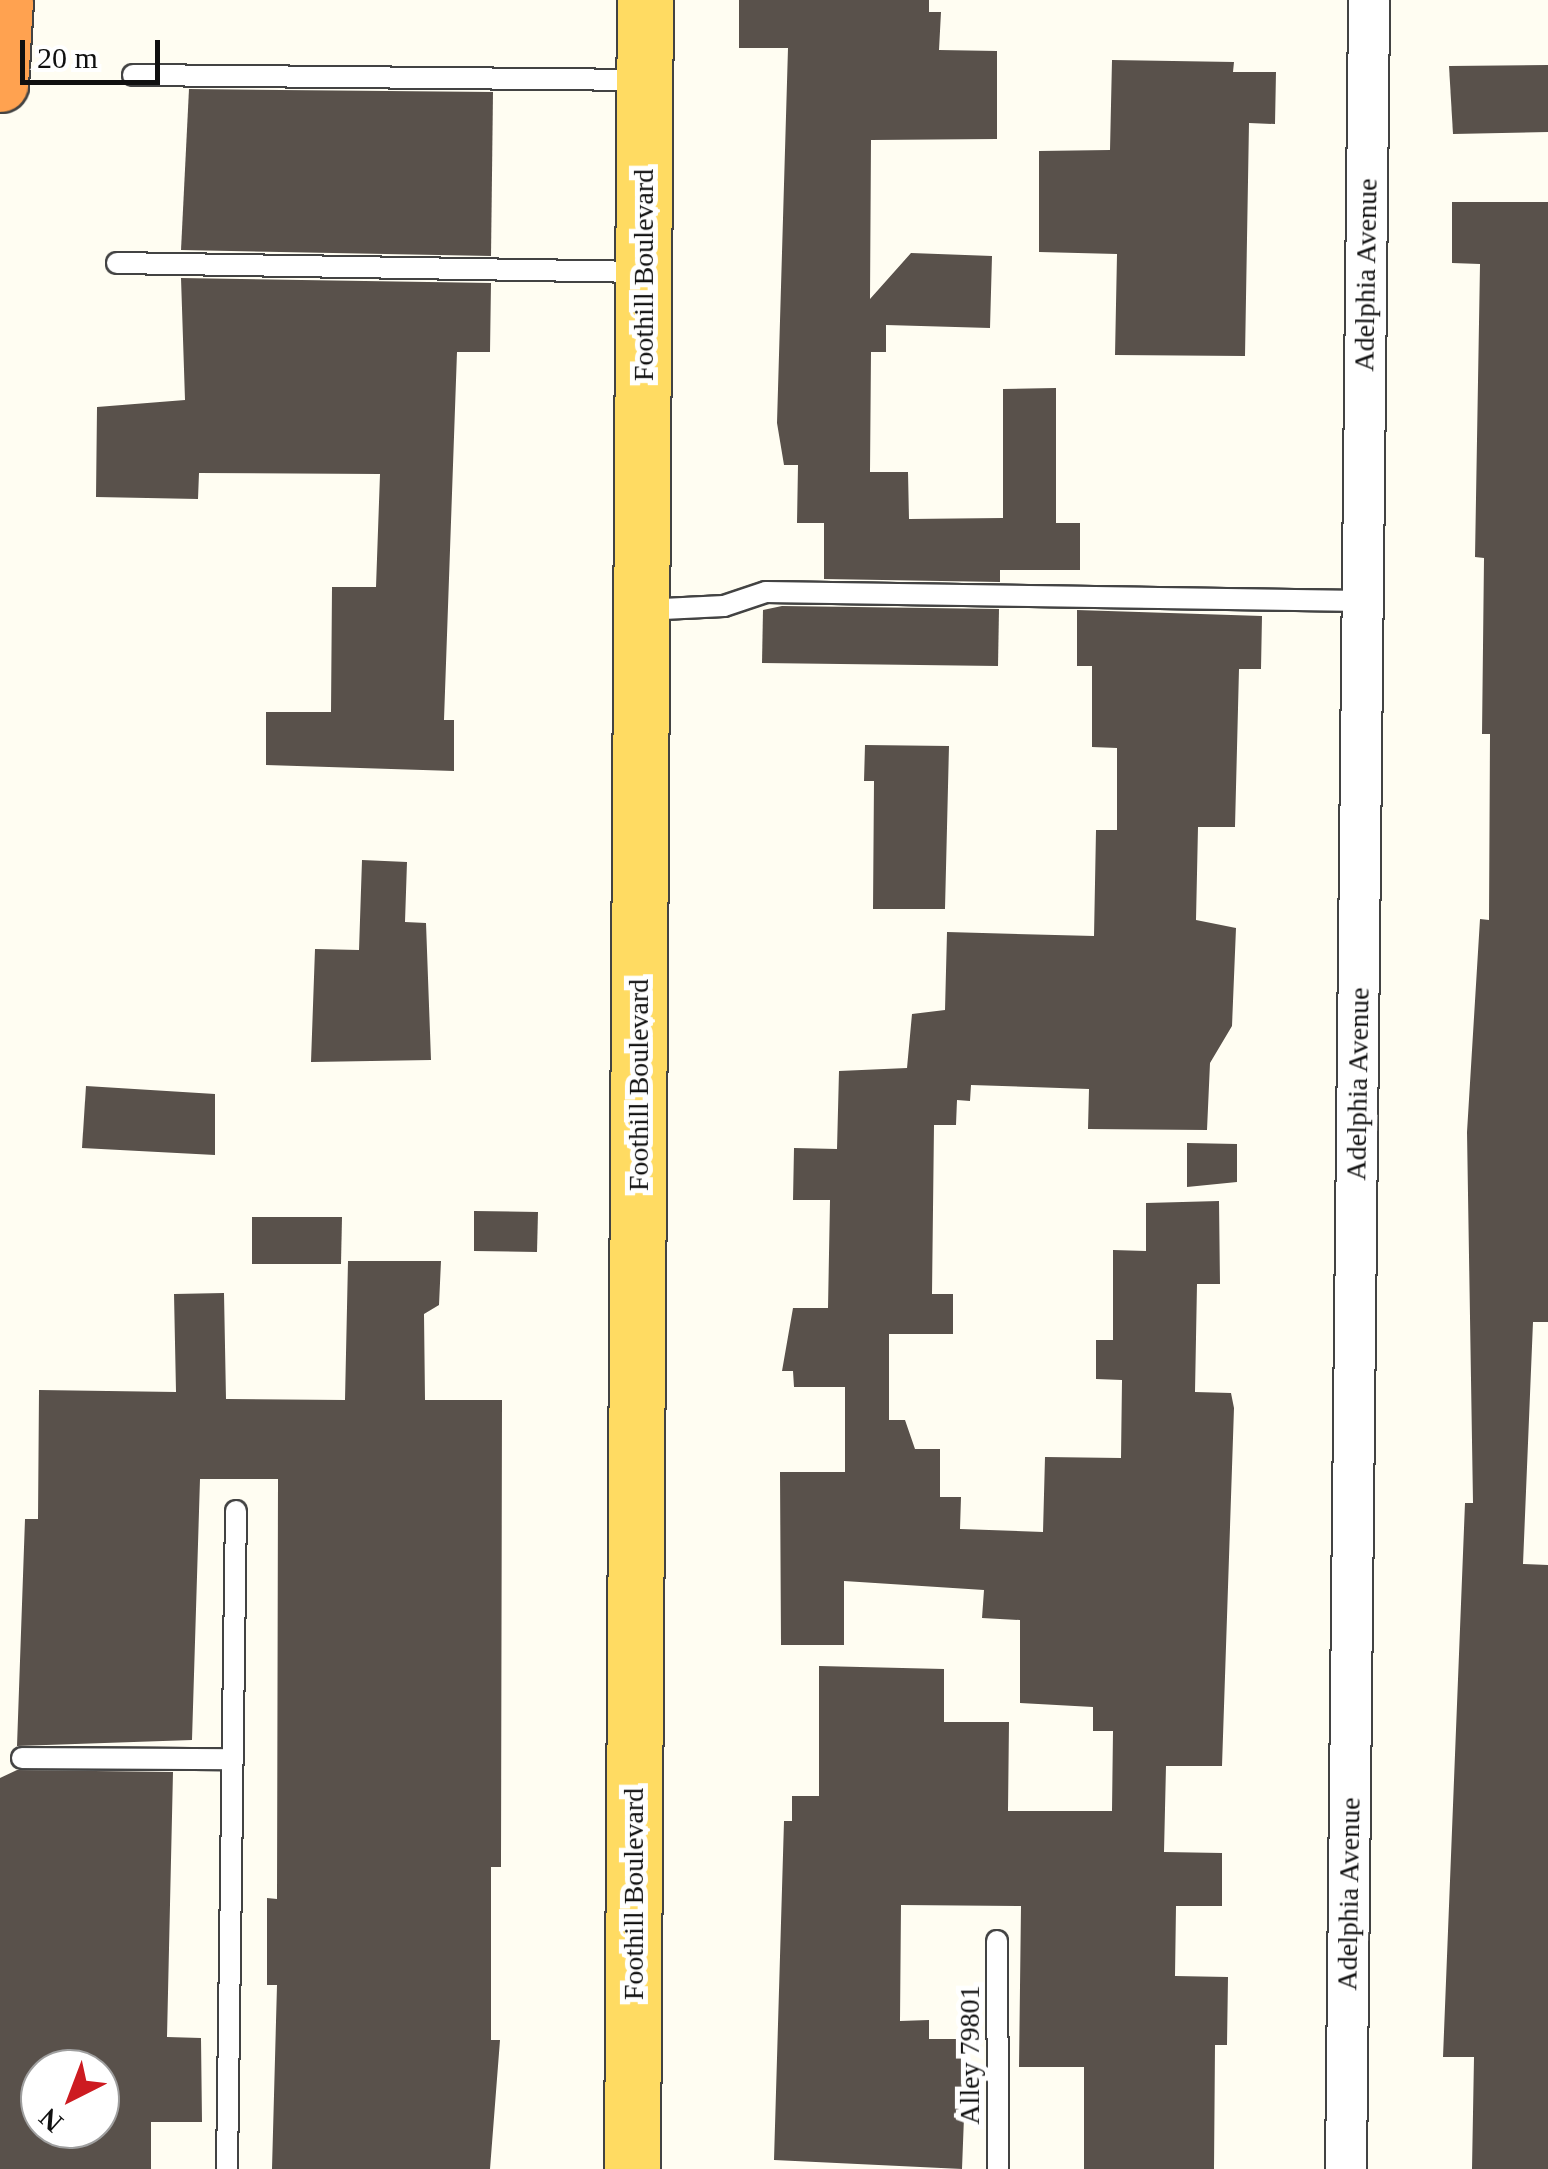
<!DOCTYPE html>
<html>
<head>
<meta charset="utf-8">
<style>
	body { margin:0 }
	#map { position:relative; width:1548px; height:2169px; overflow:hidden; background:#fffdf2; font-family:Georgia,serif }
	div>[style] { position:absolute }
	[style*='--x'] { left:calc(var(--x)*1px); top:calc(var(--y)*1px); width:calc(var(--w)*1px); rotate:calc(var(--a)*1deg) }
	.building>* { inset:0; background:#59514b }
	.roads { filter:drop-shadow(2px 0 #434343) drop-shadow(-2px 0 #434343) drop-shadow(0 2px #434343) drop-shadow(0 -2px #434343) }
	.lane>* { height:20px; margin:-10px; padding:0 10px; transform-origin:10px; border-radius:10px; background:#fff }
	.street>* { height:40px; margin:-20px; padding:0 20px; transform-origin:20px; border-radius:20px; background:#fff }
	.primary>* { height:55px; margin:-27.5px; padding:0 27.5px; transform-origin:27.5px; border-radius:27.5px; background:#ffdb62 }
	.highway>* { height:55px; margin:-27.5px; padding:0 27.5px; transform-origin:27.5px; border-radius:27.5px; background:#ffa250 }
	span { translate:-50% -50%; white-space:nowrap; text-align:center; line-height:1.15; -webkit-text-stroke:10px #fff; paint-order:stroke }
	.street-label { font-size:28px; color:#101010 }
	.north { position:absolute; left:20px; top:2049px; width:100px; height:100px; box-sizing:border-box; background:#fff; border:2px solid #9f9f9f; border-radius:50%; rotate:222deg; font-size:28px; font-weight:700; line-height:40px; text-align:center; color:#101010 }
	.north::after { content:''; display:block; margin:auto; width:35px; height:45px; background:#cd1b21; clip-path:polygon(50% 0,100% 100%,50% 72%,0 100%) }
	.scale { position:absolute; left:20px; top:40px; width:140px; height:45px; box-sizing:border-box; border:5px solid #101010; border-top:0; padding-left:12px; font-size:30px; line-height:35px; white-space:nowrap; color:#101010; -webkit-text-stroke:8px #fff; paint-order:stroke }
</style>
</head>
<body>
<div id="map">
	<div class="building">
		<div style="clip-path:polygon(739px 0,929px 0,929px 12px,941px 12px,939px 50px,997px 51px,997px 139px,871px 140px,870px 299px,911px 253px,992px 256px,990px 328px,886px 325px,886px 352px,871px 352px,870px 472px,908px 472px,909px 519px,1003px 518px,1003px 389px,1056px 388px,1056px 523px,1080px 523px,1080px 570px,1000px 570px,1000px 582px,824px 579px,824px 523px,797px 523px,798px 465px,784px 465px,777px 423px,788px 48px,739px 48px)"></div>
		<div style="clip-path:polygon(1112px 60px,1234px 62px,1233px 72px,1276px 72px,1275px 124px,1249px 123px,1245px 356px,1115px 355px,1117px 254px,1039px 252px,1039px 151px,1110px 150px)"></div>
		<div style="clip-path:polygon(1548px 65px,1548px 132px,1453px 134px,1449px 66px)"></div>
		<div style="clip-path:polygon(189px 89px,493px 92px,491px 256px,181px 250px)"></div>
		<div style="clip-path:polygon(1452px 202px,1548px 202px,1548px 1322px,1533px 1322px,1523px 1564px,1548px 1565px,1548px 2169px,1472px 2169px,1474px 2057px,1443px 2057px,1465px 1503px,1473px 1503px,1467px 1132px,1480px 919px,1489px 920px,1490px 734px,1482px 734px,1484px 558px,1475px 557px,1480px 264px,1452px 263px)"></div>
		<div style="clip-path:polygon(181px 278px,491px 283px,490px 352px,457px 352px,444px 720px,454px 720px,454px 771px,266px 765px,266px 712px,331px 712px,332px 587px,376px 587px,380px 474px,199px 473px,198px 499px,96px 497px,97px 407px,185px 400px)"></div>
		<div style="clip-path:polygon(782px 606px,999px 609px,998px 666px,762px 663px,763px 610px)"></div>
		<div style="clip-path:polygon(1077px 610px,1262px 616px,1261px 669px,1239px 669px,1235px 827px,1198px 827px,1196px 920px,1236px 928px,1232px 1026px,1210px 1063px,1207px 1130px,1088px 1129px,1089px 1089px,971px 1085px,970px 1101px,957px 1100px,956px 1125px,934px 1125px,932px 1294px,953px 1294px,953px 1334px,889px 1334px,889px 1420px,905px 1420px,915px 1449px,940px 1449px,940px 1497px,961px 1497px,960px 1529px,1043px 1532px,1045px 1457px,1121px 1458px,1122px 1380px,1096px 1379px,1096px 1340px,1113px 1340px,1113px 1250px,1146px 1251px,1146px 1203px,1219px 1201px,1220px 1284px,1197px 1284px,1195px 1392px,1231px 1393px,1234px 1408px,1222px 1766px,1166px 1766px,1164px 1852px,1222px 1853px,1222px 1906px,1176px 1906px,1175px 1976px,1228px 1977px,1227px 2045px,1215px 2045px,1214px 2169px,1084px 2169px,1084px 2067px,1019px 2067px,1021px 1906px,901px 1905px,900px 2021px,929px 2020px,929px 2039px,967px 2039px,962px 2169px,774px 2160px,784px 1821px,792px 1821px,792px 1796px,819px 1796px,819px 1666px,944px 1669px,944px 1722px,1009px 1722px,1008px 1811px,1112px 1811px,1113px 1731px,1093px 1731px,1093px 1707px,1020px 1703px,1020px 1620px,982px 1618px,984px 1590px,844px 1581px,844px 1645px,781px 1645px,780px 1472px,845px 1472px,845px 1387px,794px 1387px,793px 1371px,782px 1371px,793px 1308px,828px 1308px,830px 1200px,793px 1200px,794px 1148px,837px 1149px,839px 1071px,907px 1068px,912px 1014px,945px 1010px,947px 932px,1094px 936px,1096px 830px,1117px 830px,1117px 748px,1092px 747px,1092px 666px,1077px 666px)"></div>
		<div style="clip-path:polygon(865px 745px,949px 746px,945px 909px,873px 909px,874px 781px,864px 781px)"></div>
		<div style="clip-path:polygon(362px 860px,407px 862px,405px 922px,426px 923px,431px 1060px,311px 1062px,315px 949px,359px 950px)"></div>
		<div style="clip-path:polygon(86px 1086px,215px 1094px,215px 1155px,82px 1148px)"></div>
		<div style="clip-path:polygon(1187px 1143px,1237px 1144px,1237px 1182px,1187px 1187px)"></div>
		<div style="clip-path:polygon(474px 1211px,538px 1212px,537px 1252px,474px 1251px)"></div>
		<div style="clip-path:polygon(252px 1217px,342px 1217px,341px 1264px,252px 1264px)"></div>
		<div style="clip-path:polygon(348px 1261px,441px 1261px,439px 1305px,424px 1314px,425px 1400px,502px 1400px,501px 1867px,491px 1867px,491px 2040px,500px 2040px,490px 2169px,272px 2169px,277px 1985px,267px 1985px,267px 1898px,277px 1899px,278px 1479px,200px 1479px,192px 1740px,17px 1746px,25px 1519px,38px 1519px,39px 1390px,176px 1392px,174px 1294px,224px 1293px,226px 1399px,345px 1400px)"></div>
		<div style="clip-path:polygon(evenodd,17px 1770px,173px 1772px,167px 2037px,201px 2038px,202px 2122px,151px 2122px,151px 2169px,0 2169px,0 1778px,17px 1770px,40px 2069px,100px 2069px,100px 2129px,40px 2129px,40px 2069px)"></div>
	</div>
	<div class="roads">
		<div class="lane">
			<div style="--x:133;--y:75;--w:510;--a:0.56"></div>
			<div style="--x:117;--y:263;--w:525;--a:0.98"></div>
			<div style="--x:643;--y:610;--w:81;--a:-2.8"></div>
			<div style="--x:724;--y:606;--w:44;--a:-18.4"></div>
			<div style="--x:766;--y:592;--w:597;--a:0.86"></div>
			<div style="--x:22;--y:1758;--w:205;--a:0.3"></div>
			<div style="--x:997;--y:1941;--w:228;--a:89.7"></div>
			<div style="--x:227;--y:2169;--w:658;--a:-89.22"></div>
		</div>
		<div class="street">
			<div style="--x:1346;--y:2169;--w:2169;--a:-89.39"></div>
		</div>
		<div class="primary">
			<div style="--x:632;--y:2169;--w:2169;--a:-89.66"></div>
		</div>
		<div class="highway">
			<div style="--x:0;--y:84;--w:84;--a:-86.6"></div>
		</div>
	</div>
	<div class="street-label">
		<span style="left:644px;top:275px;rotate:-90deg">Foothill Boulevard</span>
		<span style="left:1366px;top:275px;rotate:-89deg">Adelphia Avenue</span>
		<span style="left:1358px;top:1084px;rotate:-89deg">Adelphia Avenue</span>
		<span style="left:639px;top:1085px;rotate:-90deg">Foothill Boulevard</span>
		<span style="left:634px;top:1894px;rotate:-90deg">Foothill Boulevard</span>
		<span style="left:1349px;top:1894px;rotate:-89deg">Adelphia Avenue</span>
		<span style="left:970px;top:2055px;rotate:-90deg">Alley 79801</span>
	</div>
	<div class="north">N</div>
	<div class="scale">20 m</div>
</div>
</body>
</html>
